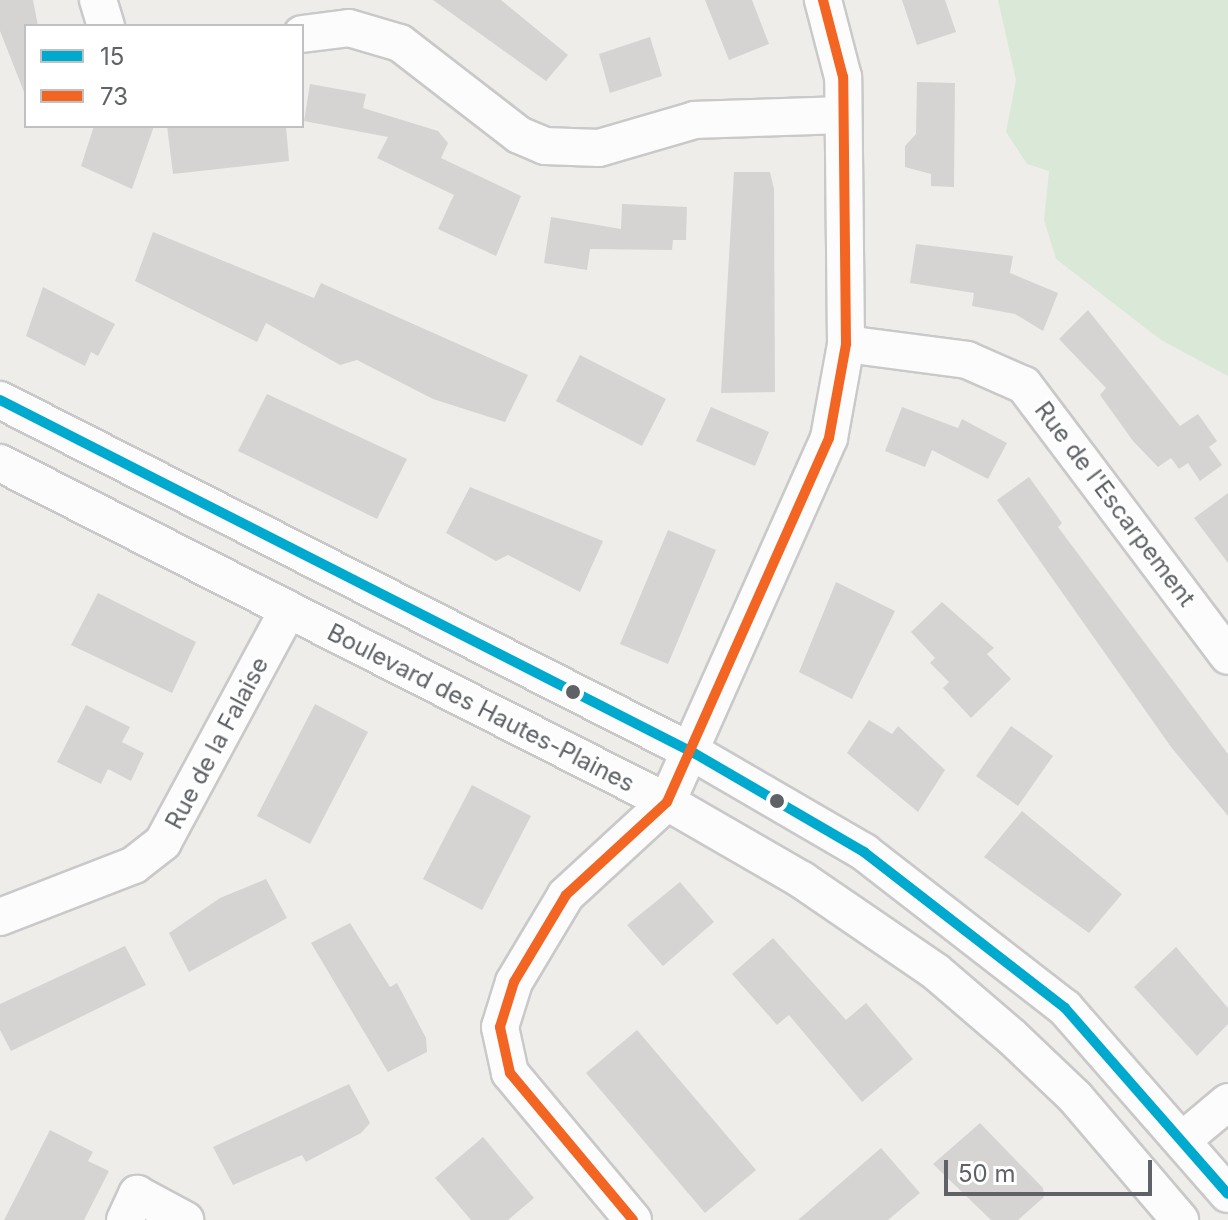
<!DOCTYPE html>
<html>
<head>
<meta charset="utf-8">
<style>
	body { margin:0 }
	#map { position:relative; width:1228px; height:1220px; overflow:hidden; background:#eeedea; font-family:Inter,sans-serif }
	div>[style] { position:absolute }
	[style*='--x'] { left:calc(var(--x)*1px); top:calc(var(--y)*1px); width:calc(var(--w)*1px); rotate:calc(var(--a)*1deg) }
	.green>* { inset:0; background:#dae9d7 }
	.building>* { inset:0; background:#d5d4d3 }
	.roads { filter:drop-shadow(2px 0 #c9c9c9) drop-shadow(-2px 0 #c9c9c9) drop-shadow(0 2px #c9c9c9) drop-shadow(0 -2px #c9c9c9) }
	.minor>* { height:36px; margin:-18px; padding:0 18px; transform-origin:18px; border-radius:18px; background:#fcfcfc }
	.bus-1>* { height:10px; margin:-5px; padding:0 5px; transform-origin:5px; border-radius:5px; background:#00a9ce }
	.bus-2>* { height:10px; margin:-5px; padding:0 5px; transform-origin:5px; border-radius:5px; background:#f26522 }
	.dots>* { width:22px; height:22px; translate:-50% -50%; box-sizing:border-box; border:4px solid #fff; border-radius:50% }
	span { translate:-50% -50%; white-space:nowrap; text-align:center; line-height:1.15; -webkit-text-stroke:6px #fff; paint-order:stroke }
	.street-label { font-size:24px; color:#5f6367 }
	.legend { position:absolute; left:24px; top:24px; width:280px; height:104px; box-sizing:border-box; background:#fff; border:2px solid #bfc1c2; margin:0; padding:10px 14px; list-style:none; font-size:24px; color:#5f6367 }
	.legend li { display:flex; align-items:center; gap:16px; height:40px }
	.legend b { width:40px; border:2px solid #bfc1c2 }
	.scale { position:absolute; left:944px; top:1160px; width:208px; height:36px; box-sizing:border-box; border:4px solid #5f6367; border-top:0; padding-left:10px; font-size:24px; line-height:28px; white-space:nowrap; color:#5f6367; -webkit-text-stroke:6px #fff; paint-order:stroke }
</style>
</head>
<body>
<div id="map">
	<div class="green">
		<div style="clip-path:polygon(998px 0,1228px 0,1228px 376px,1161px 340px,1056px 259px,1044px 220px,1049px 171px,1027px 164px,1006px 132px,1016px 80px)"></div>
	</div>
	<div class="building">
		<div style="clip-path:polygon(0 0,33px 0,38px 26px,26px 26px,26px 97px,0 31px)"></div>
		<div style="clip-path:polygon(433px 0,501px 0,568px 55px,546px 81px)"></div>
		<div style="clip-path:polygon(705px 0,752px 0,769px 44px,729px 60px)"></div>
		<div style="clip-path:polygon(902px 0,945px 0,956px 32px,917px 45px)"></div>
		<div style="clip-path:polygon(650px 37px,662px 76px,610px 93px,599px 54px)"></div>
		<div style="clip-path:polygon(917px 82px,955px 83px,954px 187px,931px 186px,931px 174px,905px 167px,905px 146px,916px 134px)"></div>
		<div style="clip-path:polygon(310px 84px,366px 94px,363px 108px,438px 131px,448px 143px,441px 158px,521px 196px,496px 256px,438px 229px,454px 195px,377px 158px,388px 137px,304px 121px)"></div>
		<div style="clip-path:polygon(94px 126px,154px 126px,132px 189px,81px 166px)"></div>
		<div style="clip-path:polygon(167px 126px,286px 126px,289px 161px,173px 174px)"></div>
		<div style="clip-path:polygon(734px 172px,770px 172px,774px 189px,775px 392px,721px 393px)"></div>
		<div style="clip-path:polygon(622px 204px,687px 207px,686px 240px,673px 240px,672px 250px,590px 249px,587px 270px,544px 263px,551px 217px,621px 229px)"></div>
		<div style="clip-path:polygon(153px 232px,314px 298px,321px 283px,528px 375px,505px 422px,433px 399px,357px 360px,340px 365px,266px 323px,257px 342px,135px 281px)"></div>
		<div style="clip-path:polygon(916px 244px,1013px 256px,1010px 273px,1058px 293px,1043px 331px,1015px 314px,972px 306px,974px 293px,910px 283px)"></div>
		<div style="clip-path:polygon(43px 287px,115px 324px,98px 356px,91px 352px,85px 366px,26px 336px)"></div>
		<div style="clip-path:polygon(1088px 310px,1180px 426px,1198px 414px,1217px 441px,1209px 447px,1222px 465px,1200px 481px,1188px 463px,1179px 469px,1171px 458px,1158px 467px,1133px 441px,1100px 395px,1106px 388px,1059px 339px)"></div>
		<div style="clip-path:polygon(580px 355px,666px 399px,642px 446px,556px 401px)"></div>
		<div style="clip-path:polygon(267px 394px,407px 459px,377px 519px,238px 451px)"></div>
		<div style="clip-path:polygon(711px 407px,769px 432px,755px 466px,696px 441px)"></div>
		<div style="clip-path:polygon(902px 407px,958px 428px,962px 419px,1007px 443px,988px 479px,932px 450px,925px 467px,885px 451px)"></div>
		<div style="clip-path:polygon(1029px 477px,1062px 523px,1058px 527px,1228px 754px,1228px 816px,1171px 747px,997px 500px)"></div>
		<div style="clip-path:polygon(470px 487px,603px 541px,580px 592px,508px 555px,496px 561px,446px 533px)"></div>
		<div style="clip-path:polygon(1228px 493px,1228px 563px,1194px 518px)"></div>
		<div style="clip-path:polygon(668px 530px,716px 550px,668px 664px,620px 644px)"></div>
		<div style="clip-path:polygon(836px 582px,895px 611px,852px 699px,799px 672px)"></div>
		<div style="clip-path:polygon(98px 593px,196px 642px,172px 693px,71px 645px)"></div>
		<div style="clip-path:polygon(942px 602px,994px 648px,987px 654px,1011px 679px,971px 718px,943px 688px,949px 682px,930px 663px,935px 658px,911px 632px)"></div>
		<div style="clip-path:polygon(315px 704px,368px 732px,310px 844px,257px 816px)"></div>
		<div style="clip-path:polygon(86px 705px,130px 727px,122px 742px,144px 753px,131px 781px,108px 769px,101px 784px,57px 762px)"></div>
		<div style="clip-path:polygon(869px 720px,892px 734px,898px 726px,945px 770px,918px 812px,847px 753px)"></div>
		<div style="clip-path:polygon(1011px 726px,1053px 756px,1018px 806px,976px 776px)"></div>
		<div style="clip-path:polygon(472px 785px,531px 816px,482px 910px,423px 879px)"></div>
		<div style="clip-path:polygon(1022px 811px,1122px 894px,1089px 933px,984px 857px)"></div>
		<div style="clip-path:polygon(266px 879px,287px 918px,189px 972px,169px 933px,220px 898px)"></div>
		<div style="clip-path:polygon(680px 882px,714px 922px,663px 966px,627px 925px)"></div>
		<div style="clip-path:polygon(350px 923px,390px 987px,397px 983px,426px 1038px,427px 1052px,388px 1072px,311px 943px)"></div>
		<div style="clip-path:polygon(773px 938px,846px 1020px,866px 1003px,913px 1059px,862px 1102px,789px 1015px,777px 1025px,732px 974px)"></div>
		<div style="clip-path:polygon(125px 946px,146px 985px,11px 1051px,0 1030px,0 1004px)"></div>
		<div style="clip-path:polygon(1176px 947px,1228px 1008px,1228px 1024px,1197px 1056px,1134px 987px)"></div>
		<div style="clip-path:polygon(637px 1030px,756px 1170px,705px 1213px,586px 1073px)"></div>
		<div style="clip-path:polygon(349px 1084px,370px 1123px,361px 1133px,306px 1162px,302px 1155px,233px 1185px,213px 1147px)"></div>
		<div style="clip-path:polygon(980px 1123px,1043px 1188px,1044px 1197px,1018px 1220px,991px 1220px,933px 1164px)"></div>
		<div style="clip-path:polygon(50px 1130px,93px 1152px,88px 1161px,109px 1171px,84px 1220px,4px 1220px)"></div>
		<div style="clip-path:polygon(483px 1137px,534px 1198px,508px 1220px,471px 1220px,435px 1178px)"></div>
		<div style="clip-path:polygon(881px 1148px,920px 1193px,888px 1220px,798px 1220px)"></div>
	</div>
	<div class="roads">
		<div class="minor">
			<div style="--x:98;--y:0;--w:27;--a:73"></div>
			<div style="--x:302;--y:34;--w:47;--a:-7.3"></div>
			<div style="--x:349;--y:28;--w:53;--a:16.4"></div>
			<div style="--x:400;--y:43;--w:150;--a:37.7"></div>
			<div style="--x:519;--y:135;--w:28;--a:23"></div>
			<div style="--x:545;--y:146;--w:54;--a:2.1"></div>
			<div style="--x:599;--y:148;--w:100;--a:-16.3"></div>
			<div style="--x:695;--y:120;--w:147;--a:-1.9"></div>
			<div style="--x:846;--y:344;--w:122;--a:7.5"></div>
			<div style="--x:967;--y:360;--w:62;--a:23.7"></div>
			<div style="--x:1024;--y:385;--w:339;--a:53"></div>
			<div style="--x:0;--y:400;--w:779;--a:26.96"></div>
			<div style="--x:694;--y:753;--w:197;--a:30.2"></div>
			<div style="--x:864;--y:852;--w:254;--a:37.8"></div>
			<div style="--x:1065;--y:1008;--w:247;--a:48.8"></div>
			<div style="--x:0;--y:463;--w:748;--a:26.94"></div>
			<div style="--x:667;--y:802;--w:156;--a:30"></div>
			<div style="--x:802;--y:880;--w:161;--a:34.4"></div>
			<div style="--x:935;--y:971;--w:101;--a:40.6"></div>
			<div style="--x:1012;--y:1037;--w:87;--a:43.6"></div>
			<div style="--x:1075;--y:1097;--w:162;--a:49.5"></div>
			<div style="--x:0;--y:917;--w:144;--a:-21.2"></div>
			<div style="--x:134;--y:865;--w:37;--a:-38"></div>
			<div style="--x:163;--y:842;--w:264;--a:-61.7"></div>
			<div style="--x:1185;--y:1138;--w:56;--a:-39.9"></div>
			<div style="--x:125;--y:1220;--w:29;--a:-65"></div>
			<div style="--x:137;--y:1194;--w:55;--a:28.4"></div>
			<div style="--x:633;--y:1220;--w:192;--a:-129.9"></div>
			<div style="--x:510;--y:1073;--w:47;--a:-102.3"></div>
			<div style="--x:500;--y:1027;--w:47;--a:-72.7"></div>
			<div style="--x:514;--y:982;--w:101;--a:-59.1"></div>
			<div style="--x:566;--y:895;--w:137;--a:-42.6"></div>
			<div style="--x:667;--y:802;--w:398;--a:-66"></div>
			<div style="--x:829;--y:438;--w:96;--a:-79.7"></div>
			<div style="--x:846;--y:344;--w:267;--a:-90.6"></div>
			<div style="--x:843;--y:77;--w:80;--a:-104.6"></div>
		</div>
	</div>
	<div class="bus-1">
		<div style="--x:0;--y:400;--w:779;--a:26.96"></div>
		<div style="--x:694;--y:753;--w:197;--a:30.2"></div>
		<div style="--x:864;--y:852;--w:254;--a:37.8"></div>
		<div style="--x:1065;--y:1008;--w:247;--a:48.8"></div>
	</div>
	<div class="bus-2">
		<div style="--x:633;--y:1220;--w:192;--a:-129.9"></div>
		<div style="--x:510;--y:1073;--w:47;--a:-102.3"></div>
		<div style="--x:500;--y:1027;--w:47;--a:-72.7"></div>
		<div style="--x:514;--y:982;--w:101;--a:-59.1"></div>
		<div style="--x:566;--y:895;--w:137;--a:-42.6"></div>
		<div style="--x:667;--y:802;--w:398;--a:-66"></div>
		<div style="--x:829;--y:438;--w:96;--a:-79.7"></div>
		<div style="--x:846;--y:344;--w:267;--a:-90.6"></div>
		<div style="--x:843;--y:77;--w:80;--a:-104.6"></div>
	</div>
	<div class="dots">
		<div style="left:573px;top:692px;background:#5f6367"></div>
		<div style="left:777px;top:801px;background:#5f6367"></div>
	</div>
	<div class="street-label">
		<span style="left:1115px;top:504px;rotate:53deg">Rue de l'Escarpement</span>
		<span style="left:481px;top:708px;rotate:27deg">Boulevard des Hautes-Plaines</span>
		<span style="left:217px;top:743px;rotate:-62deg">Rue de la Falaise</span>
	</div>
	<ul class="legend">
	<li><b style="height:10px;background:#00a9ce"></b>15</li>
	<li><b style="height:10px;background:#f26522"></b>73</li>
	</ul>
	<div class="scale">50 m</div>
</div>
</body>
</html>
